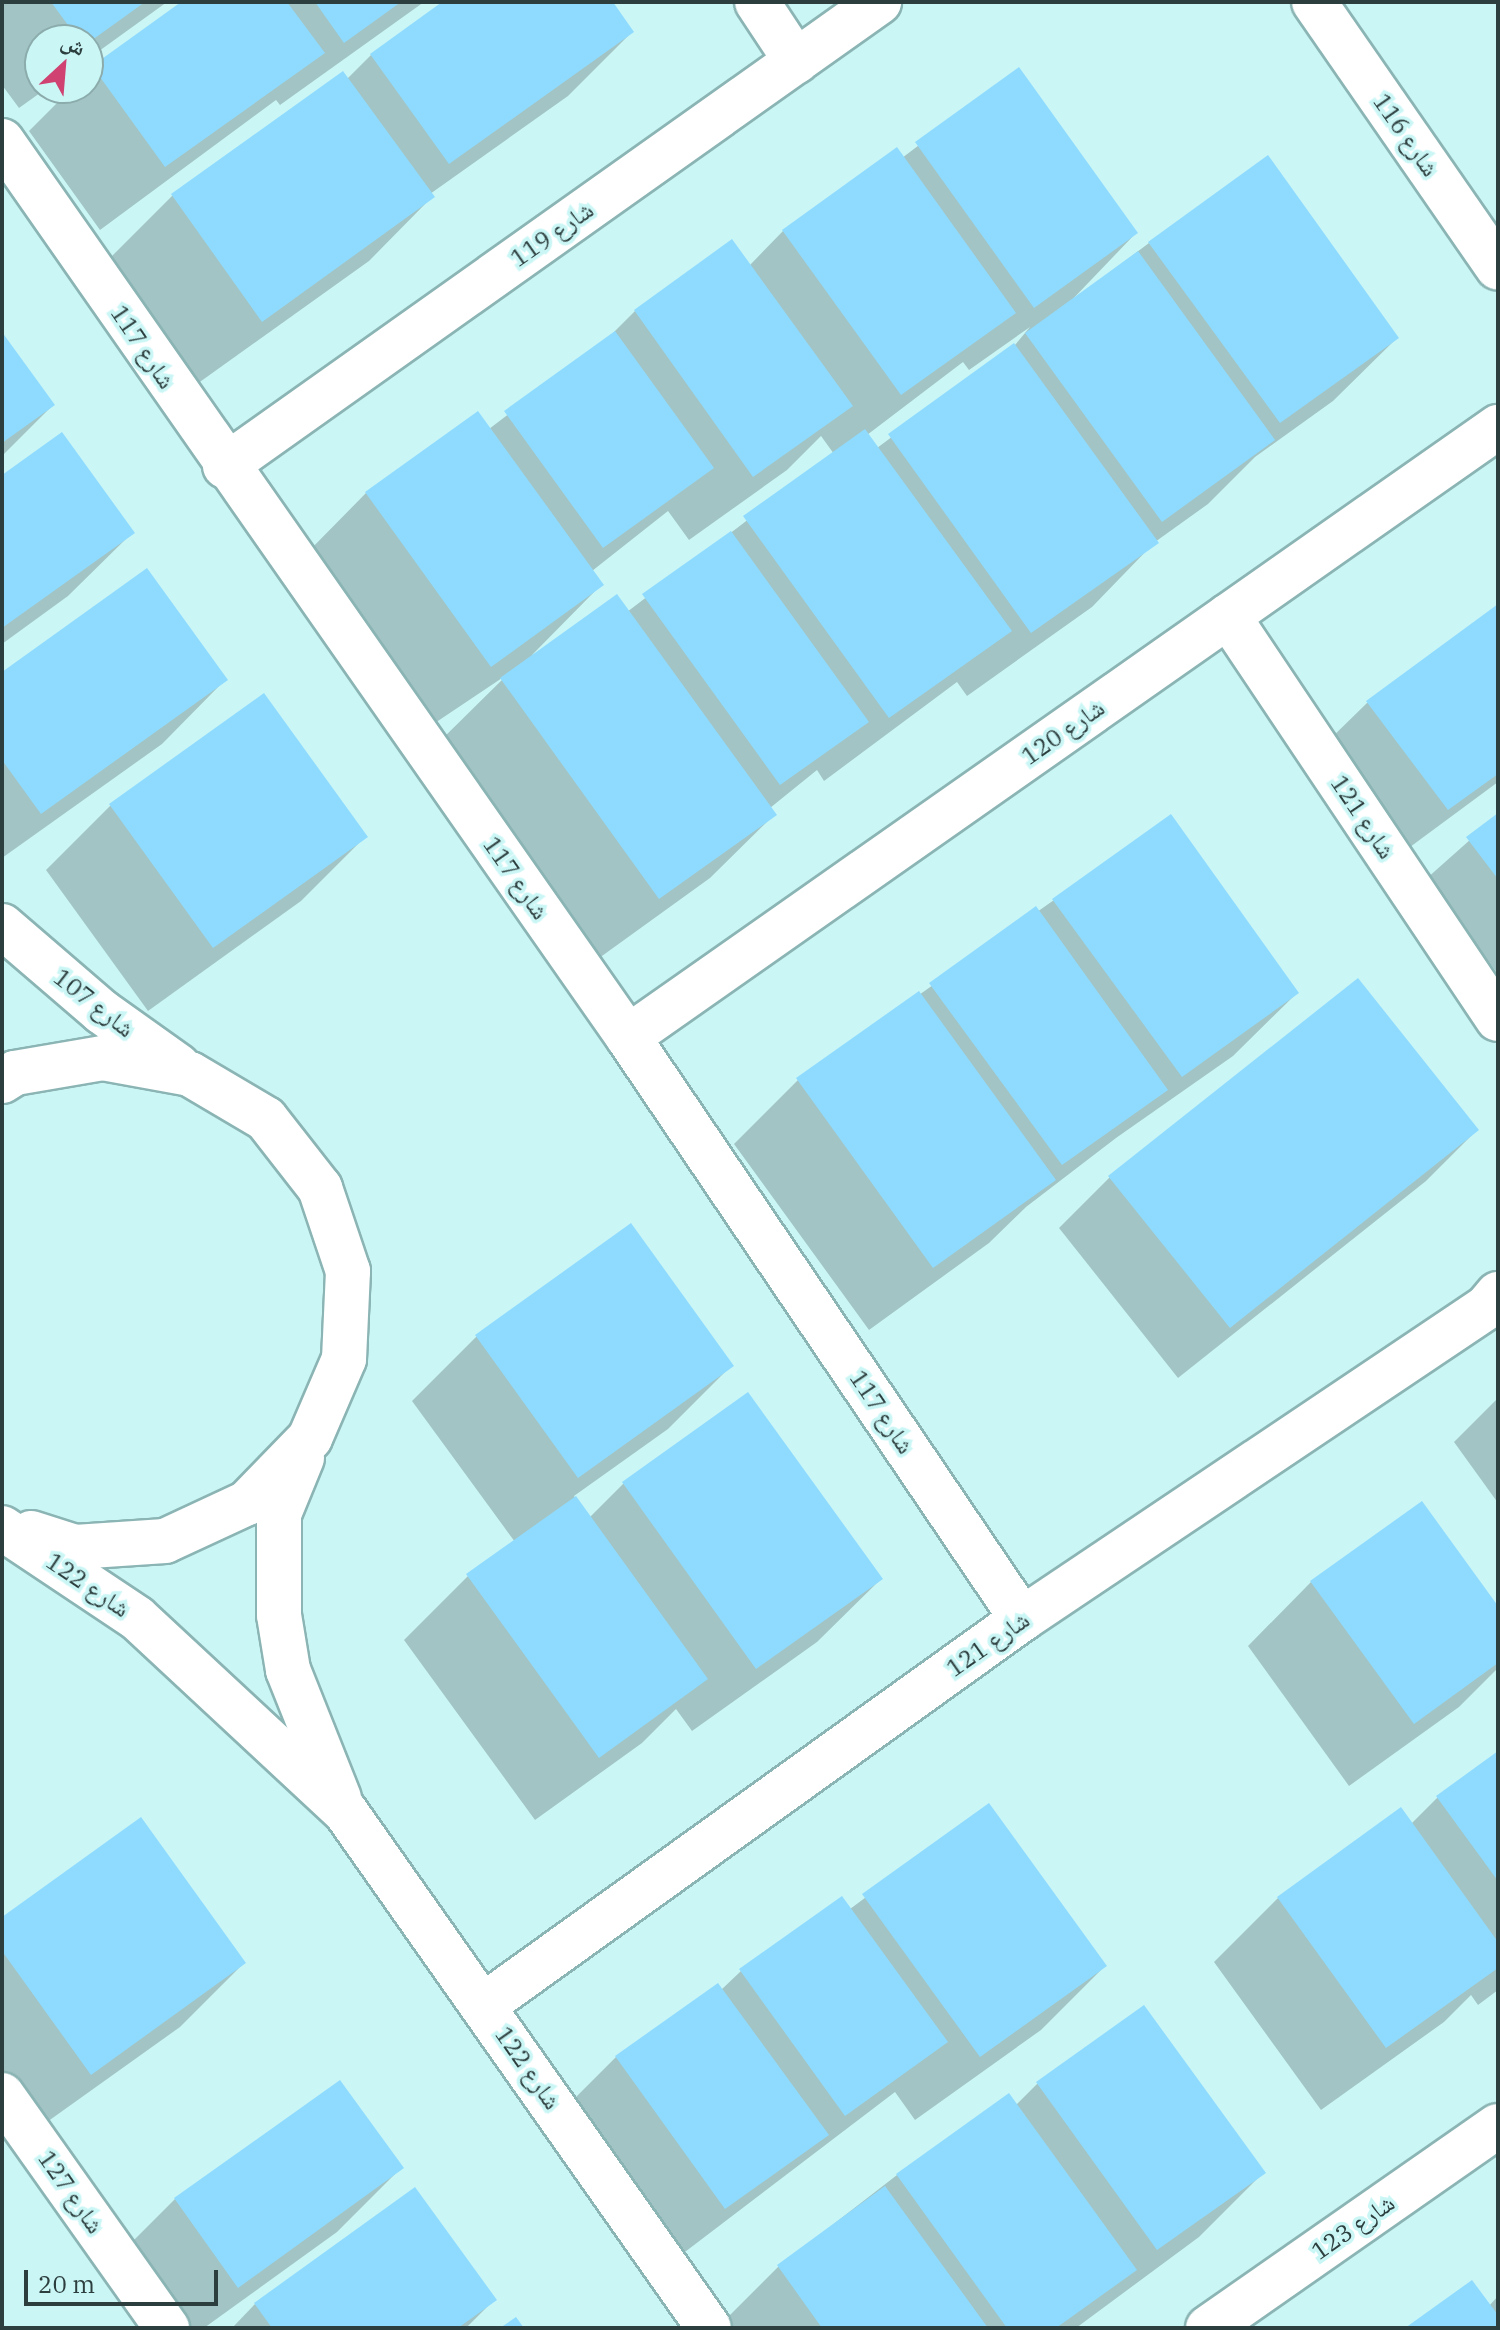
<!DOCTYPE html>
<html>
<head>
<meta charset="utf-8">
<style>
	body { margin:0 }
	#map { position:relative; width:1500px; height:2330px; overflow:hidden; background:#cbf6f6; font-family:"IBM Plex Serif","Noto Naskh Arabic",serif }
	div>[style] { position:absolute }
	[style*='--x'] { left:calc(var(--x)*1px); top:calc(var(--y)*1px); width:calc(var(--w)*1px); rotate:calc(var(--a)*1deg) }
	.shadow>* { inset:0; background:#0003 }
	.building>* { inset:0; background:#8fdbff }
	.roads { filter:drop-shadow(2px 0 #8bb4b4) drop-shadow(-2px 0 #8bb4b4) drop-shadow(0 2px #8bb4b4) drop-shadow(0 -2px #8bb4b4) }
	.street>* { height:44px; margin:-22px; padding:0 22px; transform-origin:22px; border-radius:22px; background:#fff }
	.secondary>* { height:44px; margin:-22px; padding:0 22px; transform-origin:22px; border-radius:22px; background:#fff }
	span { translate:-50% -50%; white-space:nowrap; text-align:center; line-height:1.15; -webkit-text-stroke:7px #cbf6f6; paint-order:stroke }
	.street-label { font-size:24px; color:#2d3e3e }
	.frame { position:absolute; inset:0; border:4px solid #2d3e3e; pointer-events:none }
	.north { position:absolute; left:24px; top:24px; width:80px; height:80px; box-sizing:border-box; background:#cbf6f6; border:2px solid #8cacac; border-radius:50%; rotate:26deg; font-size:22px; font-weight:700; line-height:32px; text-align:center; color:#2d3e3e }
	.north::after { content:''; display:block; margin:auto; width:28px; height:36px; background:#cf4271; clip-path:polygon(50% 0,100% 100%,50% 72%,0 100%) }
	.scale { position:absolute; left:24px; top:2270px; width:194px; height:36px; box-sizing:border-box; border:4px solid #2d3e3e; border-top:0; padding-left:10px; font-size:24px; line-height:28px; white-space:nowrap; color:#2d3e3e; -webkit-text-stroke:6px #cbf6f6; paint-order:stroke }
</style>
</head>
<body>
<div id="map">
	<div class="shadow">
		<div style="clip-path:polygon(2px 2px,167px 2px,88px 59px,88px 40px,40px 40px,40px 88px,47px 88px,19px 108px,2px 85px)"></div>
		<div style="clip-path:polygon(184px 2px,424px 2px,280px 105px,276px 100px,100px 230px,29px 131px,72px 88px,88px 88px,93px 67px)"></div>
		<div style="clip-path:polygon(446px 2px,611px 2px,632px 32px,568px 96px,430px 194px,432px 197px,369px 261px,197px 384px,108px 260px,172px 196px,343px 74px,347px 79px,371px 55px)"></div>
		<div style="clip-path:polygon(evenodd,1018px 70px,1136px 233px,1069px 303px,1149px 243px,1397px 338px,1333px 401px,1255px 457px,1208px 504px,1155px 542px,1092px 607px,967px 696px,957px 682px,824px 781px,817px 770px,770px 808px,774px 815px,710px 878px,595px 961px,437px 744px,508px 674px,426px 729px,303px 557px,366px 493px,489px 429px,608px 338px,635px 311px,732px 242px,749px 266px,783px 231px,902px 158px,1018px 70px,1030px 327px,1015px 345px,877px 448px,867px 435px,963px 362px,969px 370px,1030px 327px,1018px 70px,821px 436px,834px 454px,627px 612px,532px 655px,601px 585px,592px 571px,668px 511px,689px 540px,787px 470px,821px 436px)"></div>
		<div style="clip-path:polygon(2px 335px,53px 405px,2px 456px)"></div>
		<div style="clip-path:polygon(2px 477px,132px 533px,68px 596px,2px 644px)"></div>
		<div style="clip-path:polygon(1498px 606px,1498px 782px,1406px 850px,1326px 743px,1368px 702px)"></div>
		<div style="clip-path:polygon(2px 674px,225px 680px,162px 744px,2px 858px)"></div>
		<div style="clip-path:polygon(263px 696px,365px 837px,301px 901px,148px 1011px,46px 870px,110px 806px)"></div>
		<div style="clip-path:polygon(1498px 815px,1498px 974px,1426px 879px)"></div>
		<div style="clip-path:polygon(1054px 900px,1297px 993px,1233px 1056px,1116px 1138px,1026px 1207px,989px 1243px,869px 1330px,734px 1144px,798px 1080px)"></div>
		<div style="clip-path:polygon(1477px 1130px,1426px 1181px,1178px 1378px,1059px 1228px,1110px 1177px)"></div>
		<div style="clip-path:polygon(631px 1226px,731px 1366px,668px 1429px,574px 1496px,589px 1518px,623px 1484px,747px 1394px,881px 1579px,817px 1642px,692px 1731px,676px 1709px,642px 1743px,535px 1820px,404px 1640px,468px 1576px,515px 1542px,412px 1401px,476px 1337px)"></div>
		<div style="clip-path:polygon(1498px 1398px,1498px 1503px,1454px 1442px)"></div>
		<div style="clip-path:polygon(1311px 1582px,1498px 1610px,1498px 1668px,1459px 1707px,1349px 1786px,1248px 1646px)"></div>
		<div style="clip-path:polygon(1498px 1754px,1498px 1990px,1478px 2005px,1471px 1995px,1444px 2022px,1321px 2110px,1214px 1962px,1278px 1898px,1411px 1824px,1438px 1797px)"></div>
		<div style="clip-path:polygon(989px 1806px,1105px 1966px,1041px 2030px,915px 2120px,895px 2092px,660px 2271px,552px 2121px,616px 2057px,721px 1990px,741px 1971px,850px 1909px)"></div>
		<div style="clip-path:polygon(2px 1919px,244px 1963px,180px 2027px,26px 2137px,2px 2103px)"></div>
		<div style="clip-path:polygon(1144px 2007px,1263px 2173px,1199px 2237px,1076px 2328px,717px 2328px,778px 2267px,897px 2175px,1015px 2106px,1037px 2084px)"></div>
		<div style="clip-path:polygon(401px 2168px,337px 2232px,204px 2328px,157px 2328px,111px 2263px,175px 2199px)"></div>
		<div style="clip-path:polygon(1498px 2296px,1498px 2328px,1408px 2328px,1489px 2306px)"></div>
		<div style="clip-path:polygon(494px 2300px,466px 2328px,232px 2328px,255px 2304px)"></div>
	</div>
	<div class="building">
		<div style="clip-path:polygon(51px 2px,145px 2px,88px 43px,79px 40px)"></div>
		<div style="clip-path:polygon(181px 2px,287px 2px,325px 53px,165px 167px,92px 66px)"></div>
		<div style="clip-path:polygon(315px 2px,401px 2px,344px 43px)"></div>
		<div style="clip-path:polygon(442px 2px,613px 2px,634px 32px,449px 164px,370px 54px)"></div>
		<div style="clip-path:polygon(1019px 67px,1138px 233px,1034px 308px,915px 142px)"></div>
		<div style="clip-path:polygon(343px 71px,435px 197px,262px 322px,171px 194px)"></div>
		<div style="clip-path:polygon(897px 147px,1016px 313px,901px 395px,782px 230px)"></div>
		<div style="clip-path:polygon(1268px 155px,1399px 338px,1280px 423px,1148px 242px)"></div>
		<div style="clip-path:polygon(732px 239px,853px 406px,753px 477px,634px 310px)"></div>
		<div style="clip-path:polygon(1138px 251px,1275px 440px,1162px 522px,1025px 333px)"></div>
		<div style="clip-path:polygon(615px 331px,714px 468px,603px 548px,504px 411px)"></div>
		<div style="clip-path:polygon(2px 332px,55px 405px,2px 443px)"></div>
		<div style="clip-path:polygon(1014px 343px,1159px 543px,1031px 633px,888px 434px)"></div>
		<div style="clip-path:polygon(478px 411px,604px 585px,491px 667px,365px 492px)"></div>
		<div style="clip-path:polygon(865px 429px,1012px 631px,889px 718px,743px 516px)"></div>
		<div style="clip-path:polygon(62px 432px,135px 533px,2px 628px,2px 475px)"></div>
		<div style="clip-path:polygon(731px 531px,869px 722px,780px 785px,642px 594px)"></div>
		<div style="clip-path:polygon(147px 568px,228px 680px,41px 814px,2px 760px,2px 672px)"></div>
		<div style="clip-path:polygon(617px 594px,777px 815px,659px 899px,500px 678px)"></div>
		<div style="clip-path:polygon(1498px 604px,1498px 774px,1448px 810px,1366px 701px)"></div>
		<div style="clip-path:polygon(264px 693px,368px 837px,213px 948px,109px 804px)"></div>
		<div style="clip-path:polygon(1498px 813px,1498px 879px,1466px 837px)"></div>
		<div style="clip-path:polygon(1171px 814px,1299px 993px,1182px 1077px,1052px 899px)"></div>
		<div style="clip-path:polygon(1036px 906px,1168px 1090px,1062px 1165px,929px 983px)"></div>
		<div style="clip-path:polygon(1358px 978px,1479px 1130px,1230px 1328px,1108px 1176px)"></div>
		<div style="clip-path:polygon(919px 991px,1056px 1180px,933px 1268px,796px 1078px)"></div>
		<div style="clip-path:polygon(631px 1223px,734px 1366px,578px 1478px,475px 1335px)"></div>
		<div style="clip-path:polygon(748px 1392px,883px 1579px,756px 1669px,622px 1482px)"></div>
		<div style="clip-path:polygon(576px 1496px,708px 1679px,599px 1758px,466px 1574px)"></div>
		<div style="clip-path:polygon(1422px 1501px,1498px 1606px,1498px 1663px,1414px 1724px,1310px 1581px)"></div>
		<div style="clip-path:polygon(1498px 1751px,1498px 1881px,1436px 1796px)"></div>
		<div style="clip-path:polygon(989px 1803px,1107px 1966px,980px 2057px,862px 1894px)"></div>
		<div style="clip-path:polygon(1401px 1807px,1498px 1942px,1498px 1968px,1386px 2048px,1277px 1897px)"></div>
		<div style="clip-path:polygon(141px 1817px,246px 1963px,91px 2075px,2px 1951px,2px 1917px)"></div>
		<div style="clip-path:polygon(842px 1896px,948px 2042px,845px 2116px,739px 1969px)"></div>
		<div style="clip-path:polygon(718px 1983px,829px 2135px,725px 2209px,615px 2056px)"></div>
		<div style="clip-path:polygon(1144px 2005px,1266px 2173px,1157px 2250px,1036px 2082px)"></div>
		<div style="clip-path:polygon(340px 2080px,404px 2168px,238px 2288px,174px 2198px)"></div>
		<div style="clip-path:polygon(1009px 2093px,1137px 2270px,1056px 2328px,1007px 2328px,896px 2174px)"></div>
		<div style="clip-path:polygon(885px 2186px,988px 2328px,822px 2328px,777px 2265px)"></div>
		<div style="clip-path:polygon(415px 2187px,497px 2300px,458px 2328px,272px 2328px,254px 2303px)"></div>
		<div style="clip-path:polygon(1472px 2280px,1498px 2315px,1498px 2328px,1405px 2328px)"></div>
		<div style="clip-path:polygon(516px 2317px,524px 2328px,500px 2328px)"></div>
	</div>
	<div class="roads">
		<div class="street">
			<div style="--x:757;--y:2;--w:71;--a:56.5"></div>
			<div style="--x:1314;--y:2;--w:323;--a:55.3"></div>
			<div style="--x:2;--y:141;--w:1093;--a:55.06"></div>
			<div style="--x:628;--y:1037;--w:703;--a:55.9"></div>
			<div style="--x:225;--y:466;--w:802;--a:-35.35"></div>
			<div style="--x:1228;--y:616;--w:485;--a:56.2"></div>
			<div style="--x:628;--y:1037;--w:1063;--a:-35.04"></div>
			<div style="--x:484;--y:2005;--w:662;--a:-35.66"></div>
			<div style="--x:1022;--y:1619;--w:560;--a:-33.86"></div>
			<div style="--x:1487;--y:1307;--w:17;--a:-50"></div>
			<div style="--x:2;--y:2095;--w:286;--a:54.7"></div>
			<div style="--x:1208;--y:2328;--w:353;--a:-34.9"></div>
		</div>
		<div class="secondary">
			<div style="--x:2;--y:926;--w:132;--a:40.7"></div>
			<div style="--x:102;--y:1012;--w:93;--a:35.4"></div>
			<div style="--x:2;--y:1081;--w:15;--a:-32"></div>
			<div style="--x:15;--y:1073;--w:89;--a:-9.7"></div>
			<div style="--x:103;--y:1058;--w:88;--a:10.4"></div>
			<div style="--x:190;--y:1074;--w:88;--a:30.6"></div>
			<div style="--x:266;--y:1119;--w:88;--a:52"></div>
			<div style="--x:320;--y:1188;--w:88;--a:71.4"></div>
			<div style="--x:348;--y:1271;--w:88;--a:92.6"></div>
			<div style="--x:344;--y:1359;--w:86;--a:113.3"></div>
			<div style="--x:310;--y:1438;--w:91;--a:134.1"></div>
			<div style="--x:247;--y:1503;--w:90;--a:155.1"></div>
			<div style="--x:165;--y:1541;--w:90;--a:176.2"></div>
			<div style="--x:75;--y:1547;--w:46;--a:-162.3"></div>
			<div style="--x:302;--y:1458;--w:61;--a:112.3"></div>
			<div style="--x:279;--y:1514;--w:101;--a:90"></div>
			<div style="--x:279;--y:1615;--w:56;--a:80.7"></div>
			<div style="--x:288;--y:1670;--w:138;--a:68.3"></div>
			<div style="--x:2;--y:1528;--w:162;--a:33.7"></div>
			<div style="--x:137;--y:1618;--w:284;--a:42.9"></div>
			<div style="--x:345;--y:1811;--w:632;--a:54.85"></div>
		</div>
	</div>
	<div class="street-label">
		<span style="left:1406px;top:135px;rotate:55deg">شارع 116</span>
		<span style="left:552px;top:234px;rotate:-35deg">شارع 119</span>
		<span style="left:143px;top:347px;rotate:56deg">شارع 117</span>
		<span style="left:1063px;top:732px;rotate:-35deg">شارع 120</span>
		<span style="left:1363px;top:817px;rotate:56deg">شارع 121</span>
		<span style="left:516px;top:878px;rotate:55deg">شارع 117</span>
		<span style="left:94px;top:1003px;rotate:38deg">شارع 107</span>
		<span style="left:882px;top:1412px;rotate:56deg">شارع 117</span>
		<span style="left:88px;top:1585px;rotate:34deg">شارع 122</span>
		<span style="left:988px;top:1644px;rotate:-35deg">شارع 121</span>
		<span style="left:528px;top:2068px;rotate:55deg">شارع 122</span>
		<span style="left:71px;top:2192px;rotate:55deg">شارع 127</span>
		<span style="left:1353px;top:2227px;rotate:-35deg">شارع 123</span>
	</div>
	<div class="frame"></div>
	<div class="north">ش</div>
	<div class="scale">20 m</div>
</div>
</body>
</html>
